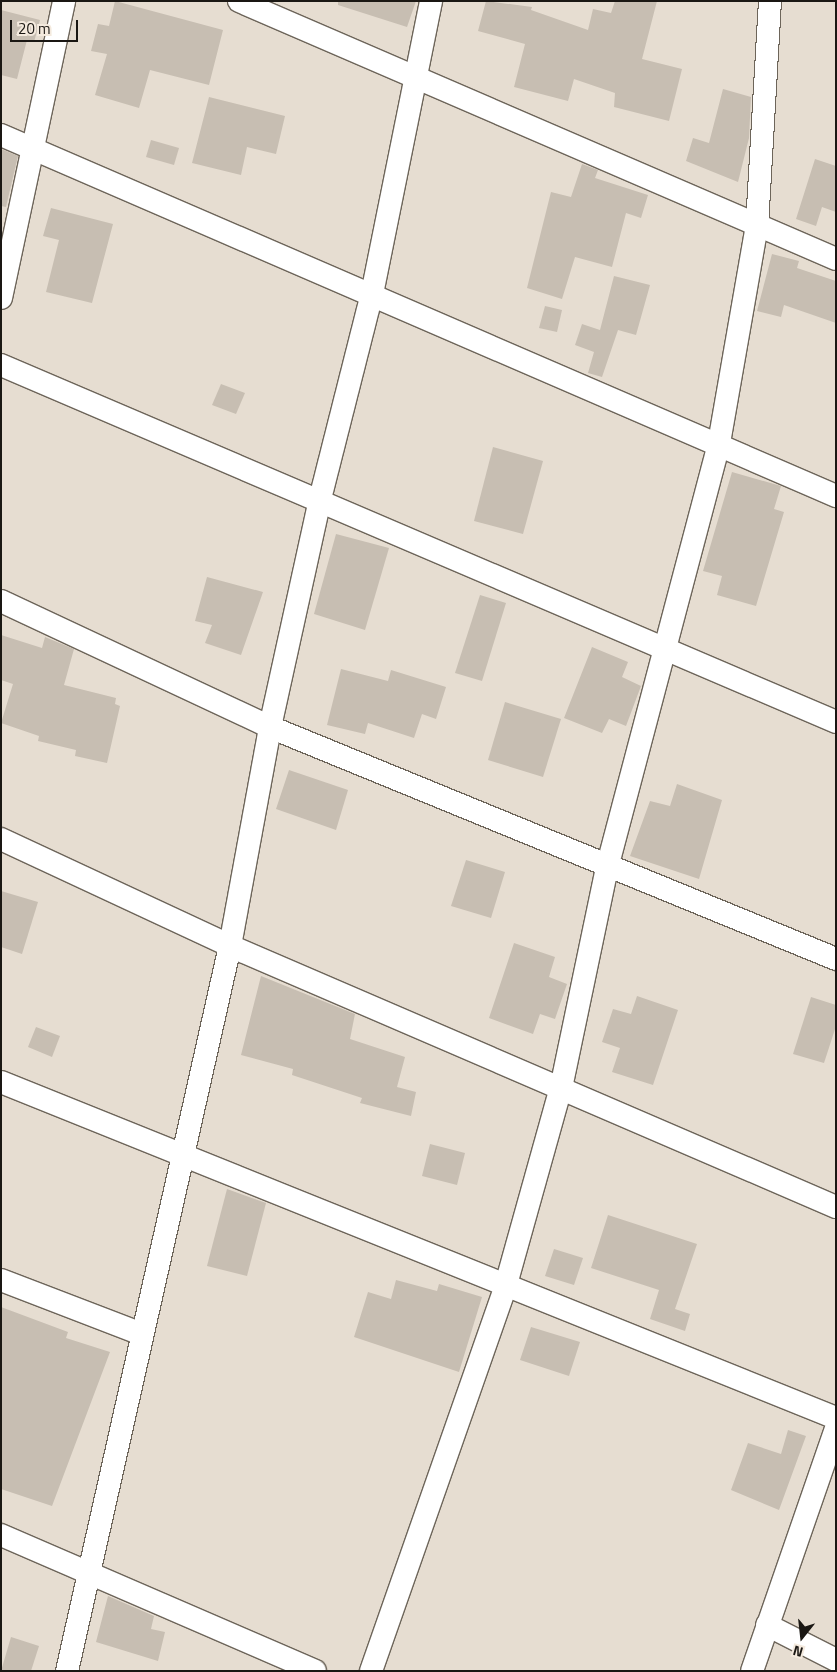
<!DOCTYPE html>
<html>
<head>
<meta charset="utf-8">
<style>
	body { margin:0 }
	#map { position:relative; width:837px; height:1672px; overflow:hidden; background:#e6ddd1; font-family:"Titillium Web",sans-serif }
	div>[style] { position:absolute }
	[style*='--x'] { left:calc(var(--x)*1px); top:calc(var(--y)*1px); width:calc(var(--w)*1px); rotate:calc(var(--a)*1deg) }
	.building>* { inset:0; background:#c7beb2 }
	.roads { filter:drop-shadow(1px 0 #6d655a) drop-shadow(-1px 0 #6d655a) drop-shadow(0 1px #6d655a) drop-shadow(0 -1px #6d655a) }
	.street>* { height:22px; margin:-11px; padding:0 11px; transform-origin:11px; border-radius:11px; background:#fff }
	span { translate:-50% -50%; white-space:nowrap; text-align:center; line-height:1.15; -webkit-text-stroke:4px #f4eade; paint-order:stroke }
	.frame { position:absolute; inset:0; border:2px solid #1a1713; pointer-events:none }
	.north { position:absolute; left:777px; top:1612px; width:50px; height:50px; -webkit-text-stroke:4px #f4eade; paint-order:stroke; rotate:196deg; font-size:14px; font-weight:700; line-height:20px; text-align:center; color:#1a1713 }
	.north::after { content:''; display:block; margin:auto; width:18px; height:22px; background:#1a1713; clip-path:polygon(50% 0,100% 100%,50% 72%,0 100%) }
	.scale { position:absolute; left:10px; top:20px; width:68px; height:22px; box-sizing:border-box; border:2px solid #1a1713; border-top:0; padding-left:6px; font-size:15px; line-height:18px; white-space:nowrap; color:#1a1713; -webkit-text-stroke:4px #f4eade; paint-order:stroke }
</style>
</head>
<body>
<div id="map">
	<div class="building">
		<div style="clip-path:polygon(115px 1px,223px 30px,209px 85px,150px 70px,139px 108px,95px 95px,107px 54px,91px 51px,98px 24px,109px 26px)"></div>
		<div style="clip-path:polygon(338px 1px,416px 1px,407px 27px,338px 5px)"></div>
		<div style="clip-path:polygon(486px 1px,532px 7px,531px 10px,588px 30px,593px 9px,611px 13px,615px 1px,657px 1px,642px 59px,682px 69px,669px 121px,614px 107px,615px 93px,574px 79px,568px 101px,514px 87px,525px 44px,478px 31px)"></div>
		<div style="clip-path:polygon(1px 10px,40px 20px,34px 42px,27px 40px,17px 79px,1px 75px)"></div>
		<div style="clip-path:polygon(723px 89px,751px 97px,749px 138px,738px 182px,686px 161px,693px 138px,709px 143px)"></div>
		<div style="clip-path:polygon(209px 97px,285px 116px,276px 154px,247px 147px,241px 175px,192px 163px)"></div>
		<div style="clip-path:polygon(151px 140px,179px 148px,174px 165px,146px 157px)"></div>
		<div style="clip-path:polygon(1px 149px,18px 156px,6px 207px,1px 206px)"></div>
		<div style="clip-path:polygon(815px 159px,836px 166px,836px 212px,822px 207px,816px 226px,796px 219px)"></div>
		<div style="clip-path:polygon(582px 164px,598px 170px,595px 178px,648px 195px,641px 218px,626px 213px,612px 267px,575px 257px,562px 299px,527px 288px,551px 192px,571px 197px)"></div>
		<div style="clip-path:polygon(51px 208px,113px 224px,92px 303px,46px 292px,59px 240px,43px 236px)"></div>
		<div style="clip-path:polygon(772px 254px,799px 261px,797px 268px,836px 281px,836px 323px,784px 305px,781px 317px,757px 311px)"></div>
		<div style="clip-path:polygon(614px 276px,650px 285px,636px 335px,618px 330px,602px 377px,588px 373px,594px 352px,575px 345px,582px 324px,600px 330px)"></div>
		<div style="clip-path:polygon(545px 306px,562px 310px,557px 332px,539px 328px)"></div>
		<div style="clip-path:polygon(221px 384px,245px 393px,236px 414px,212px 405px)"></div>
		<div style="clip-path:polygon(493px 447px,543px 461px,523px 534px,474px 521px)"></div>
		<div style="clip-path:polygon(732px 472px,781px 486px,774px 509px,784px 512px,756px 606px,717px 595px,722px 576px,703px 571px)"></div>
		<div style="clip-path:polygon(336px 534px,389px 548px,365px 630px,314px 614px)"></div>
		<div style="clip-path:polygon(207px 577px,263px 592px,241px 655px,205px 643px,212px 625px,195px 621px)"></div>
		<div style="clip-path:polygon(480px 595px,506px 603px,482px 681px,455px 673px)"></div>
		<div style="clip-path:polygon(1px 635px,42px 648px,45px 637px,74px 649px,64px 685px,116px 698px,115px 704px,120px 706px,107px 763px,75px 756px,76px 750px,38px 741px,39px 736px,1px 723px,13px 684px,1px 680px)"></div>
		<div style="clip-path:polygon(592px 647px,628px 662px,622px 677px,641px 686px,626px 726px,609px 719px,602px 733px,564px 718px)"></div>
		<div style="clip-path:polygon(341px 669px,388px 681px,391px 670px,446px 687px,436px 719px,422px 714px,414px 738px,368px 723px,365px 734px,327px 725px)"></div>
		<div style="clip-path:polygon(505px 702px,561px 719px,543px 777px,488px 760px)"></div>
		<div style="clip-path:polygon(289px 770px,348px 790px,336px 830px,276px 809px)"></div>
		<div style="clip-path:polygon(677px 784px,722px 800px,699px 879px,630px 856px,650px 801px,670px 806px)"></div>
		<div style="clip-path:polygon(466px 860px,505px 872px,491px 918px,451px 906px)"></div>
		<div style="clip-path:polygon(1px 891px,38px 902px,22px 954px,1px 947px)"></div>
		<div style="clip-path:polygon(514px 943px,555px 957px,549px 977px,567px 984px,555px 1019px,540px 1014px,533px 1034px,489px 1018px)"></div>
		<div style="clip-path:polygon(261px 976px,355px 1014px,350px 1039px,405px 1057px,397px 1087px,416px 1092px,411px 1116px,360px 1103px,362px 1098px,292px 1075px,293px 1069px,241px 1055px)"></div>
		<div style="clip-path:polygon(637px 996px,678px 1010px,653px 1085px,612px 1072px,620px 1048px,602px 1042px,613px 1009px,631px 1014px)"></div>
		<div style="clip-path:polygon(811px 997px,836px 1005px,836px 1026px,824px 1063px,793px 1054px)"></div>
		<div style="clip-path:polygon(36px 1027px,60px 1036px,52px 1057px,28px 1047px)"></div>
		<div style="clip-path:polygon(430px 1144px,465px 1153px,457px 1185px,422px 1176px)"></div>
		<div style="clip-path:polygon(227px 1189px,266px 1203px,247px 1276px,207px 1266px)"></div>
		<div style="clip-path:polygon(608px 1215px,697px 1244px,675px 1309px,690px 1314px,685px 1331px,650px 1319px,659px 1290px,591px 1268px)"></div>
		<div style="clip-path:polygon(554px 1249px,583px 1258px,574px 1285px,545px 1276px)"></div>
		<div style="clip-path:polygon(396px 1280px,437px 1291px,439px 1284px,482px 1297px,459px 1372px,354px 1337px,368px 1292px,391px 1299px)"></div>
		<div style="clip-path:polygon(1px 1307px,68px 1332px,66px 1338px,110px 1352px,52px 1506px,1px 1489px)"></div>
		<div style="clip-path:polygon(531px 1327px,580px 1342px,569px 1376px,520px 1360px)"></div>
		<div style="clip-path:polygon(788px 1430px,806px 1436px,779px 1510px,731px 1490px,748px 1443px,781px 1454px)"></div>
		<div style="clip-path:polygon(108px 1596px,154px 1616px,151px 1629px,165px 1632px,158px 1661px,96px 1642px)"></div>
		<div style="clip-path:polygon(11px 1637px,39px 1646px,31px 1671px,1px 1671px)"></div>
	</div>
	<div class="roads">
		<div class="street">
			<div style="--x:239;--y:1;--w:650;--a:23.37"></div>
			<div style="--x:1;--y:135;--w:910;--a:23.38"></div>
			<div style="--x:1;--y:298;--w:304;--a:-78"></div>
			<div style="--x:1;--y:365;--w:908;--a:23.15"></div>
			<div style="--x:1;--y:601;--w:297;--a:25.1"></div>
			<div style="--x:270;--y:727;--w:612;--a:22.29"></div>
			<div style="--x:1;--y:839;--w:253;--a:25"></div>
			<div style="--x:230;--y:946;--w:660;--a:23.3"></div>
			<div style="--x:1;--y:1082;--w:900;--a:21.92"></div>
			<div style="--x:1;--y:1280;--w:151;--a:21"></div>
			<div style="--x:1;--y:1535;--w:342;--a:23.4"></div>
			<div style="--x:767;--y:1625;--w:77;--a:26.9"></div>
			<div style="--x:67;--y:1671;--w:743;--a:-77.33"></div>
			<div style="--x:230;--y:946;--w:223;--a:-79.6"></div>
			<div style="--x:270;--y:727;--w:233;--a:-77.6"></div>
			<div style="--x:320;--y:499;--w:211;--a:-75.8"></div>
			<div style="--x:372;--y:294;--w:299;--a:-78.6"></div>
			<div style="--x:371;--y:1671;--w:406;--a:-70.7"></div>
			<div style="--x:505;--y:1288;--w:208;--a:-74.4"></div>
			<div style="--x:561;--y:1088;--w:229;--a:-78.2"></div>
			<div style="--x:608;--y:864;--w:435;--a:-75.2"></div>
			<div style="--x:719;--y:443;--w:220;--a:-80.1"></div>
			<div style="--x:757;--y:226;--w:225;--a:-86.7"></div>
			<div style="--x:752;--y:1671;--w:256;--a:-70.9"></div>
		</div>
	</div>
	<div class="frame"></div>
	<div class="north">N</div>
	<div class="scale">20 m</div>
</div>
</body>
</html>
